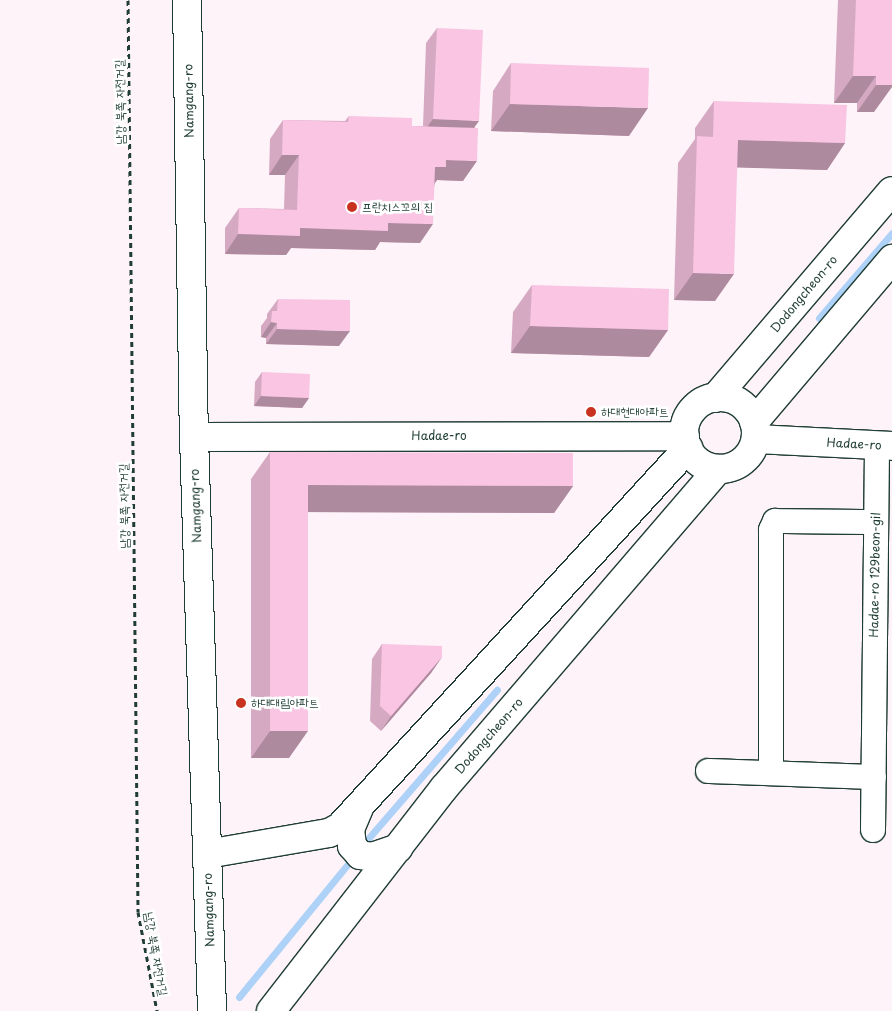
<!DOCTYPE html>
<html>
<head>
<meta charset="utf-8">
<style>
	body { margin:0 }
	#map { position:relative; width:892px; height:1011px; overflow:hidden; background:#fef3f9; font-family:"Playpen Sans","Poor Story",sans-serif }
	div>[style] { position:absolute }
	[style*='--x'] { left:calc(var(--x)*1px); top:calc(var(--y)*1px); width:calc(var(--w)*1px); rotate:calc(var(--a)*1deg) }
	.stream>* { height:7px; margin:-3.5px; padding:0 3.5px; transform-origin:3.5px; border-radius:3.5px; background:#aed2f7 }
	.path>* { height:3px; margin-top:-1.5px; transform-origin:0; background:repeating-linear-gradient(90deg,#1f3d34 0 5px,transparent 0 9px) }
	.roads { filter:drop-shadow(1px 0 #1f3d34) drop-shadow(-1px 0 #1f3d34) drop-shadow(0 1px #1f3d34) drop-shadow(0 -1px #1f3d34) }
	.minor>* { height:24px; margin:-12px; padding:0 12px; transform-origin:12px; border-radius:12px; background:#fff }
	.tertiary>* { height:28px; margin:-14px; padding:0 14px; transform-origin:14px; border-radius:14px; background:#fff }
	.tertiary>.ring { margin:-14px; padding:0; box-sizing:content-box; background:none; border:28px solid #fff; border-radius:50% }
	.wall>* { inset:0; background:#d6a9c3 }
	.shaded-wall>* { inset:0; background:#ae8a9f }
	.building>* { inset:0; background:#f9c5e3 }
	.dots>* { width:14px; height:14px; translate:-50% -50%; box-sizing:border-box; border:2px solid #fff; border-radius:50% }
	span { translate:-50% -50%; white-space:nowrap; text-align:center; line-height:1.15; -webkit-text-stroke:5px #fff; paint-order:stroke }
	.street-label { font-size:12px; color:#1f3d34 }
	.poi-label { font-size:12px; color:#1f3d34 }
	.left { translate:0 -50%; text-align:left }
</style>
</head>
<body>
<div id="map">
	<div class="stream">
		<div style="--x:819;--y:318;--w:112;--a:-49.3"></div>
		<div style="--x:366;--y:841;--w:200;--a:-49.1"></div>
		<div style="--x:239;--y:997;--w:172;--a:-50.7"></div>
	</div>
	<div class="path">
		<div style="--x:128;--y:0;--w:912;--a:89.37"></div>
		<div style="--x:138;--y:912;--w:101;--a:79.1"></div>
	</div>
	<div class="roads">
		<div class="minor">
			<div style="--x:708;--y:771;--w:166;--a:2.1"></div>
			<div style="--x:771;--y:773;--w:243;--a:-90"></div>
			<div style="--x:771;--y:530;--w:10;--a:-66"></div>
			<div style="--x:775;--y:521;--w:101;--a:0.6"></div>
			<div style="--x:873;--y:830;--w:384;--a:-89.4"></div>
		</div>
		<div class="tertiary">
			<div style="--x:187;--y:0;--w:437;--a:89.1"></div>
			<div style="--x:194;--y:437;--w:574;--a:88.2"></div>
			<div class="ring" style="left:684px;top:397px;width:44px;height:44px"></div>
			<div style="--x:715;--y:398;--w:272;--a:-49.5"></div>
			<div style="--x:754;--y:422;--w:214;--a:-49.7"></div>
			<div style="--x:194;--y:437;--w:491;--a:-0.1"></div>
			<div style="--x:756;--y:439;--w:136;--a:2.9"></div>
			<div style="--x:359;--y:808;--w:23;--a:113"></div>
			<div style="--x:350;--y:829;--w:17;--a:83"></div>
			<div style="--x:352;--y:846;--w:12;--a:48"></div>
			<div style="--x:360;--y:855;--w:12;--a:9"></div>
			<div style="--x:372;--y:857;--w:28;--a:-19"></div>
			<div style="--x:207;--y:854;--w:124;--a:-9.8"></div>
			<div style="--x:329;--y:833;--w:13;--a:-29"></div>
			<div style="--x:340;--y:827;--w:515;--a:-47.44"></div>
			<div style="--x:271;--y:1011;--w:282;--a:-52.2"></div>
			<div style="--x:444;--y:788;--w:421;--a:-49.3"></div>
		</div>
	</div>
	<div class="wall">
		<div style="clip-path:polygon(838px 0,892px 0,874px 112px,857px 112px,857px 103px,834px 103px)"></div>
		<div style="clip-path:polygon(437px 28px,475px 128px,463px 181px,437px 180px,435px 183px,420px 243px,380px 242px,375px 250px,291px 248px,286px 255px,225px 254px,225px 228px,239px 208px,284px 209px,285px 175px,269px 175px,270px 139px,283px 120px,345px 121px,349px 116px,412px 126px,423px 126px,426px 43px)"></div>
		<div style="clip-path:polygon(511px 63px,629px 136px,491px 131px,493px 91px)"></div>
		<div style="clip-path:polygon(714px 101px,845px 143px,827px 170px,737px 167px,715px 301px,674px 300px,678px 163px,695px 139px,695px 128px)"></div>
		<div style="clip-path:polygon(532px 285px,668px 330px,649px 357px,511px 353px,513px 312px)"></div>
		<div style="clip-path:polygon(278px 299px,339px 346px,266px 344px,266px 338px,261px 337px,261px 326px,267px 318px,267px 314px)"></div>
		<div style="clip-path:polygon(262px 372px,309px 398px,302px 408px,254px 406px,255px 382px)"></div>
		<div style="clip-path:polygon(270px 452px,573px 486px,554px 513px,308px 512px,289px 758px,251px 758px,251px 479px)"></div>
		<div style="clip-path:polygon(382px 644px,442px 657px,431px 673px,381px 731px,370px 721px,372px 659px)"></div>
	</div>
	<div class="shaded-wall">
		<div style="clip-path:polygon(853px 76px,876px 76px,857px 103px,834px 103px)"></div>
		<div style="clip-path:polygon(876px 85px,892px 85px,892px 87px,874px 112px,857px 112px)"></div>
		<div style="clip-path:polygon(510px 104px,648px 108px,629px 136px,491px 131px)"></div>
		<div style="clip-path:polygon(433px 119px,479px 121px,468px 136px,422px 134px)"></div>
		<div style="clip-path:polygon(738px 140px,845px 143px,827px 170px,719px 167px)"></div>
		<div style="clip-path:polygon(282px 155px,299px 155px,285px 175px,269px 175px)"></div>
		<div style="clip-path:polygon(446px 160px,477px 161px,463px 181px,437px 180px,432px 187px,435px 167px)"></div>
		<div style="clip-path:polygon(388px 223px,433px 224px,420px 243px,380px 242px,375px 250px,291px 248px,286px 255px,225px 254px,238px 234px,300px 228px)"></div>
		<div style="clip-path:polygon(693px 273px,734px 274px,715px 301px,674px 300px)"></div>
		<div style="clip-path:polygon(271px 322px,277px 323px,266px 338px,261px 337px)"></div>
		<div style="clip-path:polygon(530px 326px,668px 330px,649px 357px,511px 353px)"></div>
		<div style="clip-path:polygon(277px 329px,350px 331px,339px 346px,266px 344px)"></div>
		<div style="clip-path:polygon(261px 396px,309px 398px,302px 408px,254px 406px)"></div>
		<div style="clip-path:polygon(308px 485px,573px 486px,554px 513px,289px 512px)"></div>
		<div style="clip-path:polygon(442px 657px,431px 673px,381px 731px,391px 716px)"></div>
		<div style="clip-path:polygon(270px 731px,308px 731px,289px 758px,251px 758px)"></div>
	</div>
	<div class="building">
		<div style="clip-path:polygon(856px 0,892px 0,892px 85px,876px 85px,876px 76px,853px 76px)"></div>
		<div style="clip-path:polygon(437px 28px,483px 30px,479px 121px,433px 119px)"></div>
		<div style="clip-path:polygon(511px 63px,649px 68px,648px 108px,510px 104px)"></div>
		<div style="clip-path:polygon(714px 101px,847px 105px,845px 143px,738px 140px,734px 274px,693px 273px,697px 136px,713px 137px)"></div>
		<div style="clip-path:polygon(349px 116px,412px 118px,412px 126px,478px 128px,477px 161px,446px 160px,446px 167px,435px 167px,433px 224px,388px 223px,388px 231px,300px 228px,300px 236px,238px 234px,239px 208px,297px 210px,299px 155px,282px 155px,283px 120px,348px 122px)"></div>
		<div style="clip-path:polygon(532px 285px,669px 289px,668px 330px,530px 326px)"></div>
		<div style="clip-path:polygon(278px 299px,350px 300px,350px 331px,277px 329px,277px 323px,271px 322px,272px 311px,277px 311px)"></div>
		<div style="clip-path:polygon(262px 372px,310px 374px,309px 398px,261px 396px)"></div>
		<div style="clip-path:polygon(270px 452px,573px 453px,573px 486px,308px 485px,308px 731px,270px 731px)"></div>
		<div style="clip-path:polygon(382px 644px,442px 646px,442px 657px,391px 716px,380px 706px)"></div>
	</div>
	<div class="dots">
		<div style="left:352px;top:207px;background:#c8321e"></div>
		<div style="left:591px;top:412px;background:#c8321e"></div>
		<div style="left:241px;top:703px;background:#c8321e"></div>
	</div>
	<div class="street-label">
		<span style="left:189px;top:101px;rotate:-91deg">Namgang-ro</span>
		<span style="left:120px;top:102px;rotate:-91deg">남강 북쪽 자전거길</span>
		<span style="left:804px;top:294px;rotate:-50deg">Dodongcheon-ro</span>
		<span style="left:439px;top:436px">Hadae-ro</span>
		<span style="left:854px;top:444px;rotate:3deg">Hadae-ro</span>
		<span style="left:124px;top:506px;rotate:-91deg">남강 북쪽 자전거길</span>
		<span style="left:196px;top:506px;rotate:-92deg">Namgang-ro</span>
		<span style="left:875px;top:575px;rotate:-89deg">Hadae-ro 129beon-gil</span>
		<span style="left:489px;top:736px;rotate:-49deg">Dodongcheon-ro</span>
		<span style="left:209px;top:910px;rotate:-92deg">Namgang-ro</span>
		<span style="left:156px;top:954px;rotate:80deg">남강 북쪽 자전거길</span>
	</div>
	<div class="poi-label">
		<span class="left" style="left:362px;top:207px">프란치스꼬의 집</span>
		<span class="left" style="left:601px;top:412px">하대현대아파트</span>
		<span class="left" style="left:251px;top:703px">하대대림아파트</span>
	</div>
</div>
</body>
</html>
